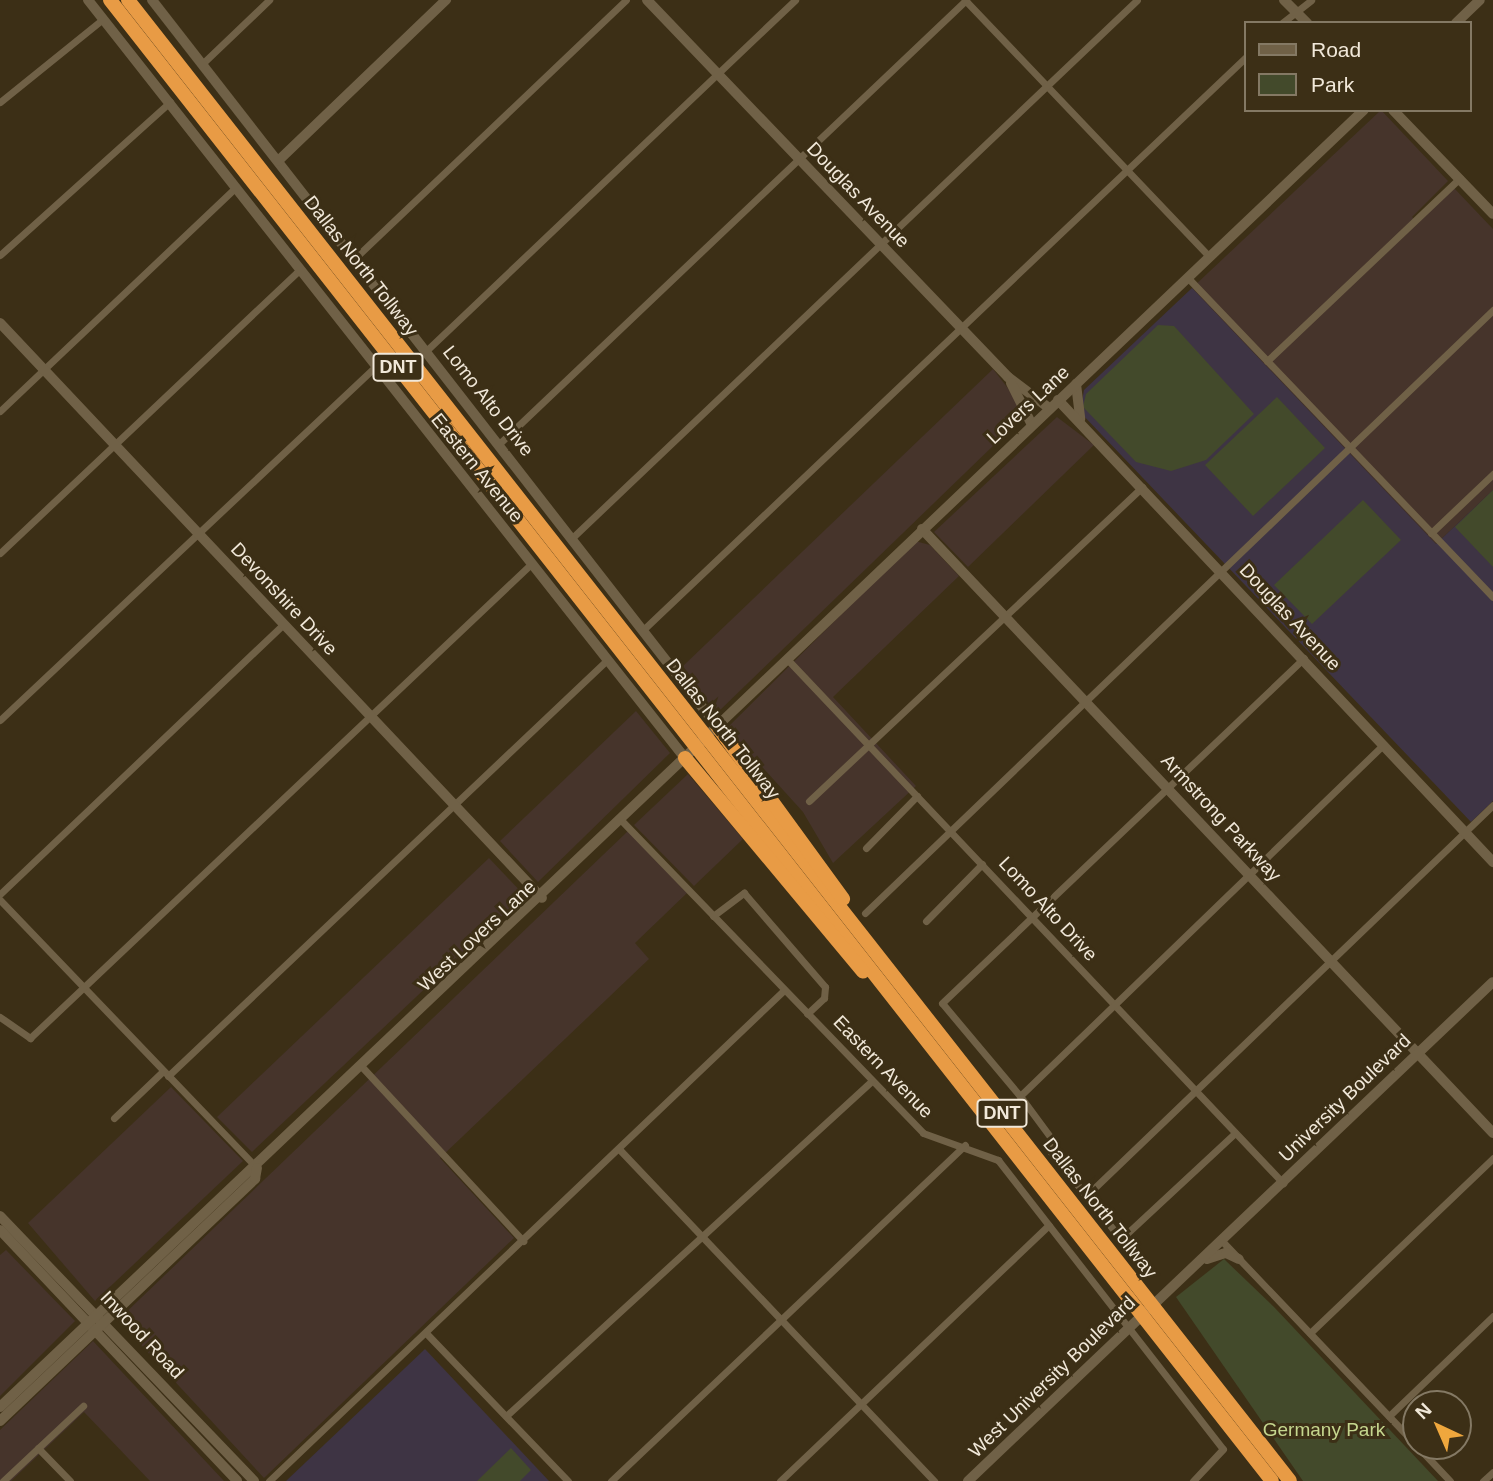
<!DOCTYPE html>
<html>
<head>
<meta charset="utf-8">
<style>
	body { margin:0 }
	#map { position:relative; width:1493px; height:1481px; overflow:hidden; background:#3c2f16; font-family:Arial,sans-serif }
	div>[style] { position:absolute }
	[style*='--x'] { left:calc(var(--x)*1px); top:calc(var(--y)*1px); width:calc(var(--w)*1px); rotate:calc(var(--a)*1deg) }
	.commercial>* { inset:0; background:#46342b }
	.education>* { inset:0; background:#3e3444 }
	.green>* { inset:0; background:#434a2b }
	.street>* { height:7px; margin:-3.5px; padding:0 3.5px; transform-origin:3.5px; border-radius:3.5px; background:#706147 }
	.secondary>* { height:10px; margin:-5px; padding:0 5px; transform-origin:5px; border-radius:5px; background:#706147 }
	.highway>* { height:14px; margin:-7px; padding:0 7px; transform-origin:7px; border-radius:7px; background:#e89b45 }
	span { translate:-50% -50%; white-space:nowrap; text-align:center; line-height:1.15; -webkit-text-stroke:6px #3c2f16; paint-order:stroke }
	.shield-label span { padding:2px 5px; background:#3c2f16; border:2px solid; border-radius:5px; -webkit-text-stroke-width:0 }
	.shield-label { font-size:18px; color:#f1e8d9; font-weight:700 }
	.street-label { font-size:19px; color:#f1e8d9 }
	.park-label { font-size:19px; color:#c5d68e }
	.legend { position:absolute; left:1244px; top:21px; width:228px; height:91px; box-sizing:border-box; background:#3c2f16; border:2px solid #847964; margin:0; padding:9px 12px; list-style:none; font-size:21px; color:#f1e8d9 }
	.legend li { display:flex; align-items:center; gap:14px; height:35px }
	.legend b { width:35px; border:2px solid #847964 }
	.north { position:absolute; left:1402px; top:1390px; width:70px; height:70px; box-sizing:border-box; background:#3c2f16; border:2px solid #847964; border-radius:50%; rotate:316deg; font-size:19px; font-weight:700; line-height:28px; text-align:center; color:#f1e8d9 }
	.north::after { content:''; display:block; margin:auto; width:24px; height:32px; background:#efa73d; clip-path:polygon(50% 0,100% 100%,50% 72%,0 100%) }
</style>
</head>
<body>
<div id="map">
	<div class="commercial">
		<div style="clip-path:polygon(1381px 110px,1448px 181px,1412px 217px,1418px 222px,1454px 188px,1493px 229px,1493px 490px,1436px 544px,1192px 288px)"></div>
		<div style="clip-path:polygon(993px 369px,1027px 413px,716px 714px,683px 666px)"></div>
		<div style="clip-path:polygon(1057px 417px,1094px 445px,968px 567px,934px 532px)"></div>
		<div style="clip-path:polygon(915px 541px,930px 545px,959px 576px,833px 697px,916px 786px,833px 863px,803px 812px,727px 728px)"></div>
		<div style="clip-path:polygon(636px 711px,670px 753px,538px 882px,500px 841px)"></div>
		<div style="clip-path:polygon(688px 774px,743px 839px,694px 886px,634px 825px)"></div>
		<div style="clip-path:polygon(628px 831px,687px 893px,635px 943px,649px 959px,440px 1158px,514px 1238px,264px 1478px,118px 1320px)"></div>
		<div style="clip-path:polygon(489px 858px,524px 895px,252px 1152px,217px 1117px)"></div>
		<div style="clip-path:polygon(171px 1087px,243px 1161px,95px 1301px,28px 1223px)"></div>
		<div style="clip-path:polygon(6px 1250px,75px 1321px,0 1396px,0 1255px)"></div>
		<div style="clip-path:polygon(93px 1341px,224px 1481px,150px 1481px,84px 1412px,11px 1481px,0 1481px,0 1430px)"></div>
	</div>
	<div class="education">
		<div style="clip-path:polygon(1192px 288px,1436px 544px,1493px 490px,1493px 801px,1471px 822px,1080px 412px,1084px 390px)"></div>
		<div style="clip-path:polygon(425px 1349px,549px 1481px,286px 1481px)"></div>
	</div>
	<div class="green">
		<div style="clip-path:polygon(1158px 325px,1174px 326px,1254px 414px,1206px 460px,1171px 471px,1136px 462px,1083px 407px,1086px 394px)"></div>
		<div style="clip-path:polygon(1277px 397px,1325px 448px,1253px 516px,1205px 465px)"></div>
		<div style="clip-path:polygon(1493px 490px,1493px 567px,1455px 527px)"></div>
		<div style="clip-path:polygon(1363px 500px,1401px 540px,1312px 624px,1274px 585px)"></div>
		<div style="clip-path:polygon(1224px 1259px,1274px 1307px,1438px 1481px,1303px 1481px,1176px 1297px)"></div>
		<div style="clip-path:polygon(511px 1448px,531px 1470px,520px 1481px,477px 1481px)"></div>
	</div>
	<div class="street">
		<div style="--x:965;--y:0;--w:355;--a:46.4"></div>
		<div style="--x:1282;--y:23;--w:37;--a:-38"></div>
		<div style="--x:202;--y:64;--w:93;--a:-43.7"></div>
		<div style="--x:0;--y:102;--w:132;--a:-38.9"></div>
		<div style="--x:0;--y:255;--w:229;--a:-42"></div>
		<div style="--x:355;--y:258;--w:374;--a:-43.6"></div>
		<div style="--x:1188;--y:278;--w:441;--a:46.3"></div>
		<div style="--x:427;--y:350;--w:508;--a:-43.56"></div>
		<div style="--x:1267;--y:361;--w:266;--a:-43.5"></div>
		<div style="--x:0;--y:411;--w:324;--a:-43.5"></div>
		<div style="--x:500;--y:443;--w:643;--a:-43.55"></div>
		<div style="--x:1431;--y:533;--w:86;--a:-43.6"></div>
		<div style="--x:572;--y:538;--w:780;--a:-43.6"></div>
		<div style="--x:0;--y:553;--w:412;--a:-43.4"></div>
		<div style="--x:644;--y:629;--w:830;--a:-43.54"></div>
		<div style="--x:787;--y:659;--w:722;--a:46.57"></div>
		<div style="--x:0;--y:720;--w:516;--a:-43.27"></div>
		<div style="--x:809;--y:801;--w:458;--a:-43.3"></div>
		<div style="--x:621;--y:820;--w:435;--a:46"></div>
		<div style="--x:923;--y:1133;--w:80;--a:19.8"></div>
		<div style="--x:998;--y:1160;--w:366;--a:52.1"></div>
		<div style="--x:1223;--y:1449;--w:44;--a:133.2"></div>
		<div style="--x:866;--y:848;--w:73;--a:-45.6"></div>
		<div style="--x:0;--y:894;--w:392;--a:-43.6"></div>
		<div style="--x:0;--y:900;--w:370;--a:46.2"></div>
		<div style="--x:865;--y:913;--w:871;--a:-43.84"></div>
		<div style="--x:713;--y:916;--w:39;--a:-37"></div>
		<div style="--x:744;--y:893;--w:124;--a:49.2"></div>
		<div style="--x:825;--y:987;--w:11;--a:95"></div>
		<div style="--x:824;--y:998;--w:23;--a:137"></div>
		<div style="--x:926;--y:921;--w:80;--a:-45.5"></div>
		<div style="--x:0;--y:1017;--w:37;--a:35"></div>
		<div style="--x:30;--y:1038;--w:690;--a:-43.41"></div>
		<div style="--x:363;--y:1068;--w:236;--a:47.2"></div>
		<div style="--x:168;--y:1076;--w:603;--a:-43.46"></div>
		<div style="--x:1020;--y:1096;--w:506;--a:-44.04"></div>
		<div style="--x:114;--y:1118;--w:68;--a:-43.8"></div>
		<div style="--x:1235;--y:1133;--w:156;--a:137.1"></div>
		<div style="--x:1121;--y:1239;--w:112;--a:-128.8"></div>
		<div style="--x:1051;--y:1152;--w:10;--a:-73"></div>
		<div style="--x:1054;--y:1142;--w:57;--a:-126.5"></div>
		<div style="--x:1020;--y:1096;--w:121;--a:-130"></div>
		<div style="--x:942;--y:1003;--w:500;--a:-43.62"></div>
		<div style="--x:619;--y:1149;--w:458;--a:46.5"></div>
		<div style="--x:1086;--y:1196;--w:564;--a:-43.85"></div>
		<div style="--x:1222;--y:1241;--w:282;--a:46.4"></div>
		<div style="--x:426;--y:1333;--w:205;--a:46.2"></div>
		<div style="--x:1310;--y:1333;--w:253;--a:-43.7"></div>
		<div style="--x:506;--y:1416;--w:495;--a:-42.5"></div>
		<div style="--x:1389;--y:1416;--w:144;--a:-43.9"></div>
		<div style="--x:1417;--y:1446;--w:48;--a:46.7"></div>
		<div style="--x:38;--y:1448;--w:46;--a:45.9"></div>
		<div style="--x:3;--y:1481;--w:110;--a:-43.2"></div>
		<div style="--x:269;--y:1481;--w:712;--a:-43.63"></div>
		<div style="--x:611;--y:1481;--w:488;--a:-43.5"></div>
		<div style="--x:780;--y:1481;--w:371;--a:-43.6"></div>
		<div style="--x:1483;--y:1481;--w:13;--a:-42"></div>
	</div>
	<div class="secondary">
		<div style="--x:88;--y:0;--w:965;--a:51.78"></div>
		<div style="--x:152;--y:0;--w:920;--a:52.11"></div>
		<div style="--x:647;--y:0;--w:522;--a:46.24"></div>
		<div style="--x:1008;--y:377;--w:51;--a:37.1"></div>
		<div style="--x:1284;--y:0;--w:33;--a:45"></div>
		<div style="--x:1456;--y:23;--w:33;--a:-44"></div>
		<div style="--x:1393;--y:110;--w:144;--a:46.1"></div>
		<div style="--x:278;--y:161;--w:233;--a:-43.8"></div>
		<div style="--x:0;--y:323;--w:790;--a:46.69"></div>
		<div style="--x:1011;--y:383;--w:47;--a:63.4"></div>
		<div style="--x:1076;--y:384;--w:35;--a:83"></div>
		<div style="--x:1058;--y:400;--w:635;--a:46.72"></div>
		<div style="--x:922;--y:529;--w:831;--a:46.61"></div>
		<div style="--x:712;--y:731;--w:900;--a:-43.61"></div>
		<div style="--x:0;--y:1216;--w:367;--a:46.2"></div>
		<div style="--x:0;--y:1230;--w:345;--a:46.6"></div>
		<div style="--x:1207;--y:1259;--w:20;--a:-18"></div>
		<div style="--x:1226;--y:1253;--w:14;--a:25"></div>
		<div style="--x:0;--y:1407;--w:966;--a:-43.49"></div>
		<div style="--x:0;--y:1421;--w:352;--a:-43.5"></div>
		<div style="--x:255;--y:1179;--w:11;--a:-80"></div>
		<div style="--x:968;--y:1481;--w:724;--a:-43.55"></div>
	</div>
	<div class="highway">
		<div style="--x:110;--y:0;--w:1882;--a:51.88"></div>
		<div style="--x:128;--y:0;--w:1882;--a:51.88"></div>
		<div style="--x:717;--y:726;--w:214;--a:53.9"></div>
		<div style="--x:685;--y:758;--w:278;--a:50.2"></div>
	</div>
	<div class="shield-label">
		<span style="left:398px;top:367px">DNT</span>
		<span style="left:1002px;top:1113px">DNT</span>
	</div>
	<div class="street-label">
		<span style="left:858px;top:195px;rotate:46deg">Douglas Avenue</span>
		<span style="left:361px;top:266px;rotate:52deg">Dallas North Tollway</span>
		<span style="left:488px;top:401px;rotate:52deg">Lomo Alto Drive</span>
		<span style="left:1028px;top:405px;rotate:-43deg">Lovers Lane</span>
		<span style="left:477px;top:468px;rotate:51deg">Eastern Avenue</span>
		<span style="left:284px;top:599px;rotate:47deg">Devonshire Drive</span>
		<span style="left:1290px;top:617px;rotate:47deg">Douglas Avenue</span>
		<span style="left:723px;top:729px;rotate:52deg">Dallas North Tollway</span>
		<span style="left:1221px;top:818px;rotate:47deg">Armstrong Parkway</span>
		<span style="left:1048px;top:909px;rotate:47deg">Lomo Alto Drive</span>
		<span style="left:477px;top:936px;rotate:-43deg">West Lovers Lane</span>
		<span style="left:883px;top:1067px;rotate:46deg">Eastern Avenue</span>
		<span style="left:1345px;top:1098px;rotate:-44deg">University Boulevard</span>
		<span style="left:1100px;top:1208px;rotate:52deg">Dallas North Tollway</span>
		<span style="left:142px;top:1335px;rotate:47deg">Inwood Road</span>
		<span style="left:1052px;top:1377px;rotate:-44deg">West University Boulevard</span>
	</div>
	<div class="park-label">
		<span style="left:1324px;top:1430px">Germany Park</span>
	</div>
	<ul class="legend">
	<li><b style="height:9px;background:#706147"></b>Road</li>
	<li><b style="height:19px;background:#434a2b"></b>Park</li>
	</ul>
	<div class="north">N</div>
</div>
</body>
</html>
